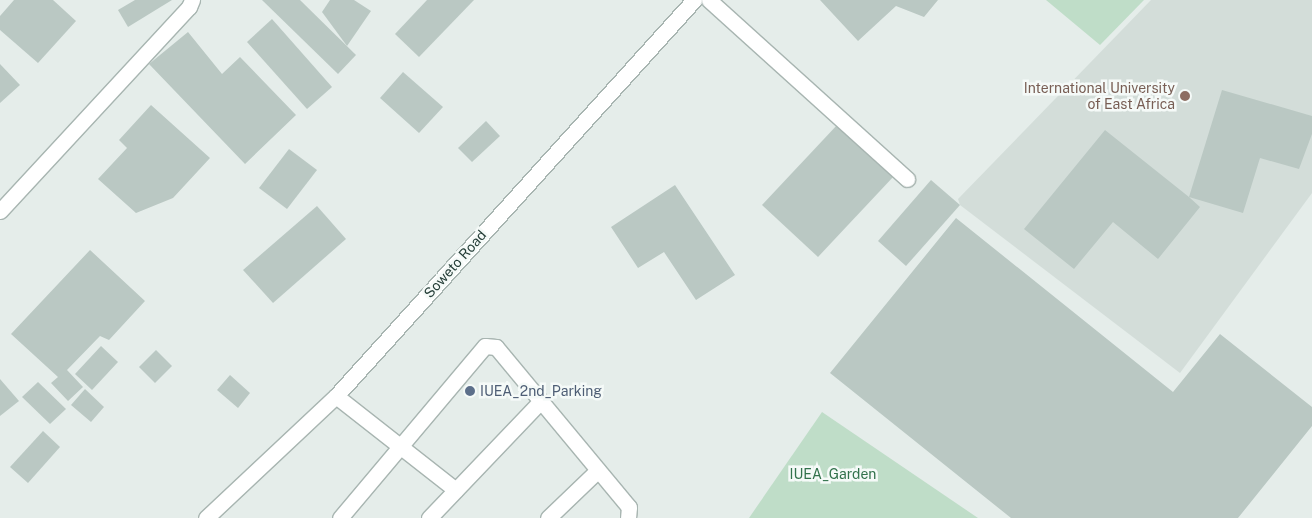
<!DOCTYPE html>
<html>
<head>
<meta charset="utf-8">
<style>
	body { margin:0 }
	#map { position:relative; width:1312px; height:518px; overflow:hidden; background:#e5edea; font-family:"Public Sans",sans-serif }
	div>[style] { position:absolute }
	[style*='--x'] { left:calc(var(--x)*1px); top:calc(var(--y)*1px); width:calc(var(--w)*1px); rotate:calc(var(--a)*1deg) }
	.built>* { inset:0; background:#d3ddd9 }
	.green>* { inset:0; background:#bfddc8 }
	.building>* { inset:0; background:#bac8c3 }
	.roads { filter:drop-shadow(1px 0 #a8b5b1) drop-shadow(-1px 0 #a8b5b1) drop-shadow(0 1px #a8b5b1) drop-shadow(0 -1px #a8b5b1) }
	.lane>* { height:15px; margin:-7.5px; padding:0 7.5px; transform-origin:7.5px; border-radius:7.5px; background:#fff }
	.street>* { height:15px; margin:-7.5px; padding:0 7.5px; transform-origin:7.5px; border-radius:7.5px; background:#fff }
	.secondary>* { height:15px; margin:-7.5px; padding:0 7.5px; transform-origin:7.5px; border-radius:7.5px; background:#fff }
	.dots>* { width:14px; height:14px; translate:-50% -50%; box-sizing:border-box; border:2px solid #f5faf8; border-radius:50% }
	span { translate:-50% -50%; white-space:nowrap; text-align:center; line-height:1.15; -webkit-text-stroke:5px #f5faf8; paint-order:stroke }
	.education-label { font-size:14px; color:#785e54 }
	.right { translate:-100% -50%; text-align:right }
	.street-label { font-size:14px; color:#253e38 }
	.service-label { font-size:14px; color:#4e5e75 }
	.left { translate:0 -50%; text-align:left }
	.park-label { font-size:14px; color:#32724c }
</style>
</head>
<body>
<div id="map">
	<div class="built">
		<div style="clip-path:polygon(1151px 0,1312px 0,1312px 193px,1180px 373px,960px 205px,958px 199px)"></div>
	</div>
	<div class="green">
		<div style="clip-path:polygon(1046px 0,1144px 0,1100px 45px)"></div>
		<div style="clip-path:polygon(822px 412px,978px 518px,749px 518px)"></div>
	</div>
	<div class="building">
		<div style="clip-path:polygon(14px 0,53px 0,76px 21px,38px 63px,0 30px,0 16px)"></div>
		<div style="clip-path:polygon(135px 0,172px 0,128px 27px,118px 10px)"></div>
		<div style="clip-path:polygon(262px 0,300px 0,356px 55px,338px 74px)"></div>
		<div style="clip-path:polygon(330px 0,354px 0,371px 11px,347px 46px,322px 12px)"></div>
		<div style="clip-path:polygon(427px 0,474px 0,419px 57px,395px 34px)"></div>
		<div style="clip-path:polygon(820px 0,938px 0,924px 17px,896px 6px,858px 41px)"></div>
		<div style="clip-path:polygon(272px 19px,332px 87px,307px 109px,247px 42px)"></div>
		<div style="clip-path:polygon(188px 32px,222px 74px,240px 57px,296px 115px,245px 164px,149px 64px)"></div>
		<div style="clip-path:polygon(0 64px,20px 85px,0 103px)"></div>
		<div style="clip-path:polygon(403px 72px,443px 107px,419px 133px,380px 98px)"></div>
		<div style="clip-path:polygon(1222px 90px,1312px 116px,1312px 134px,1299px 169px,1260px 158px,1243px 213px,1189px 197px,1200px 207px,1158px 259px,1113px 222px,1074px 269px,1024px 229px,1105px 130px,1189px 197px)"></div>
		<div style="clip-path:polygon(151px 105px,210px 158px,173px 198px,136px 213px,98px 179px,127px 148px,119px 140px)"></div>
		<div style="clip-path:polygon(486px 121px,500px 136px,472px 162px,458px 148px)"></div>
		<div style="clip-path:polygon(838px 124px,894px 176px,818px 257px,762px 205px)"></div>
		<div style="clip-path:polygon(289px 149px,317px 170px,287px 209px,259px 188px)"></div>
		<div style="clip-path:polygon(931px 180px,960px 205px,906px 266px,878px 241px)"></div>
		<div style="clip-path:polygon(675px 185px,735px 275px,696px 300px,664px 252px,638px 268px,611px 227px)"></div>
		<div style="clip-path:polygon(317px 206px,346px 239px,273px 303px,243px 270px)"></div>
		<div style="clip-path:polygon(956px 218px,1173px 392px,1220px 334px,1312px 407px,1312px 426px,1238px 518px,1011px 518px,830px 373px)"></div>
		<div style="clip-path:polygon(90px 250px,145px 301px,109px 340px,100px 336px,67px 370px,83px 387px,68px 401px,51px 383px,58px 377px,11px 334px)"></div>
		<div style="clip-path:polygon(101px 346px,118px 362px,92px 390px,75px 374px)"></div>
		<div style="clip-path:polygon(156px 350px,172px 366px,155px 383px,139px 367px)"></div>
		<div style="clip-path:polygon(230px 375px,250px 393px,238px 408px,217px 390px)"></div>
		<div style="clip-path:polygon(0 379px,19px 401px,0 416px)"></div>
		<div style="clip-path:polygon(38px 382px,66px 409px,50px 424px,22px 397px)"></div>
		<div style="clip-path:polygon(85px 389px,104px 407px,91px 422px,71px 405px)"></div>
		<div style="clip-path:polygon(43px 431px,60px 447px,28px 483px,10px 467px)"></div>
	</div>
	<div class="roads">
		<div class="lane">
			<div style="--x:709;--y:0;--w:267;--a:42.1"></div>
			<div style="--x:336;--y:396;--w:152;--a:38.1"></div>
			<div style="--x:340;--y:518;--w:225;--a:-49.9"></div>
			<div style="--x:485;--y:346;--w:11;--a:5"></div>
			<div style="--x:496;--y:347;--w:208;--a:50.3"></div>
			<div style="--x:629;--y:507;--w:11;--a:95"></div>
			<div style="--x:429;--y:518;--w:162;--a:-46.3"></div>
			<div style="--x:548;--y:518;--w:69;--a:-43.8"></div>
		</div>
		<div class="street">
			<div style="--x:0;--y:211;--w:278;--a:-47.2"></div>
			<div style="--x:189;--y:7;--w:8;--a:-67"></div>
		</div>
		<div class="secondary">
			<div style="--x:206;--y:518;--w:178;--a:-43.2"></div>
			<div style="--x:336;--y:396;--w:534;--a:-47.89"></div>
		</div>
	</div>
	<div class="dots">
		<div style="left:1185px;top:96px;background:#8d6e63"></div>
		<div style="left:470px;top:391px;background:#5c6f8a"></div>
	</div>
	<div class="education-label">
		<span class="right" style="left:1175px;top:96px">International University<br>of East Africa</span>
	</div>
	<div class="street-label">
		<span style="left:455px;top:264px;rotate:-48deg">Soweto Road</span>
	</div>
	<div class="service-label">
		<span class="left" style="left:480px;top:391px">IUEA_2nd_Parking</span>
	</div>
	<div class="park-label">
		<span style="left:833px;top:474px">IUEA_Garden</span>
	</div>
</div>
</body>
</html>
